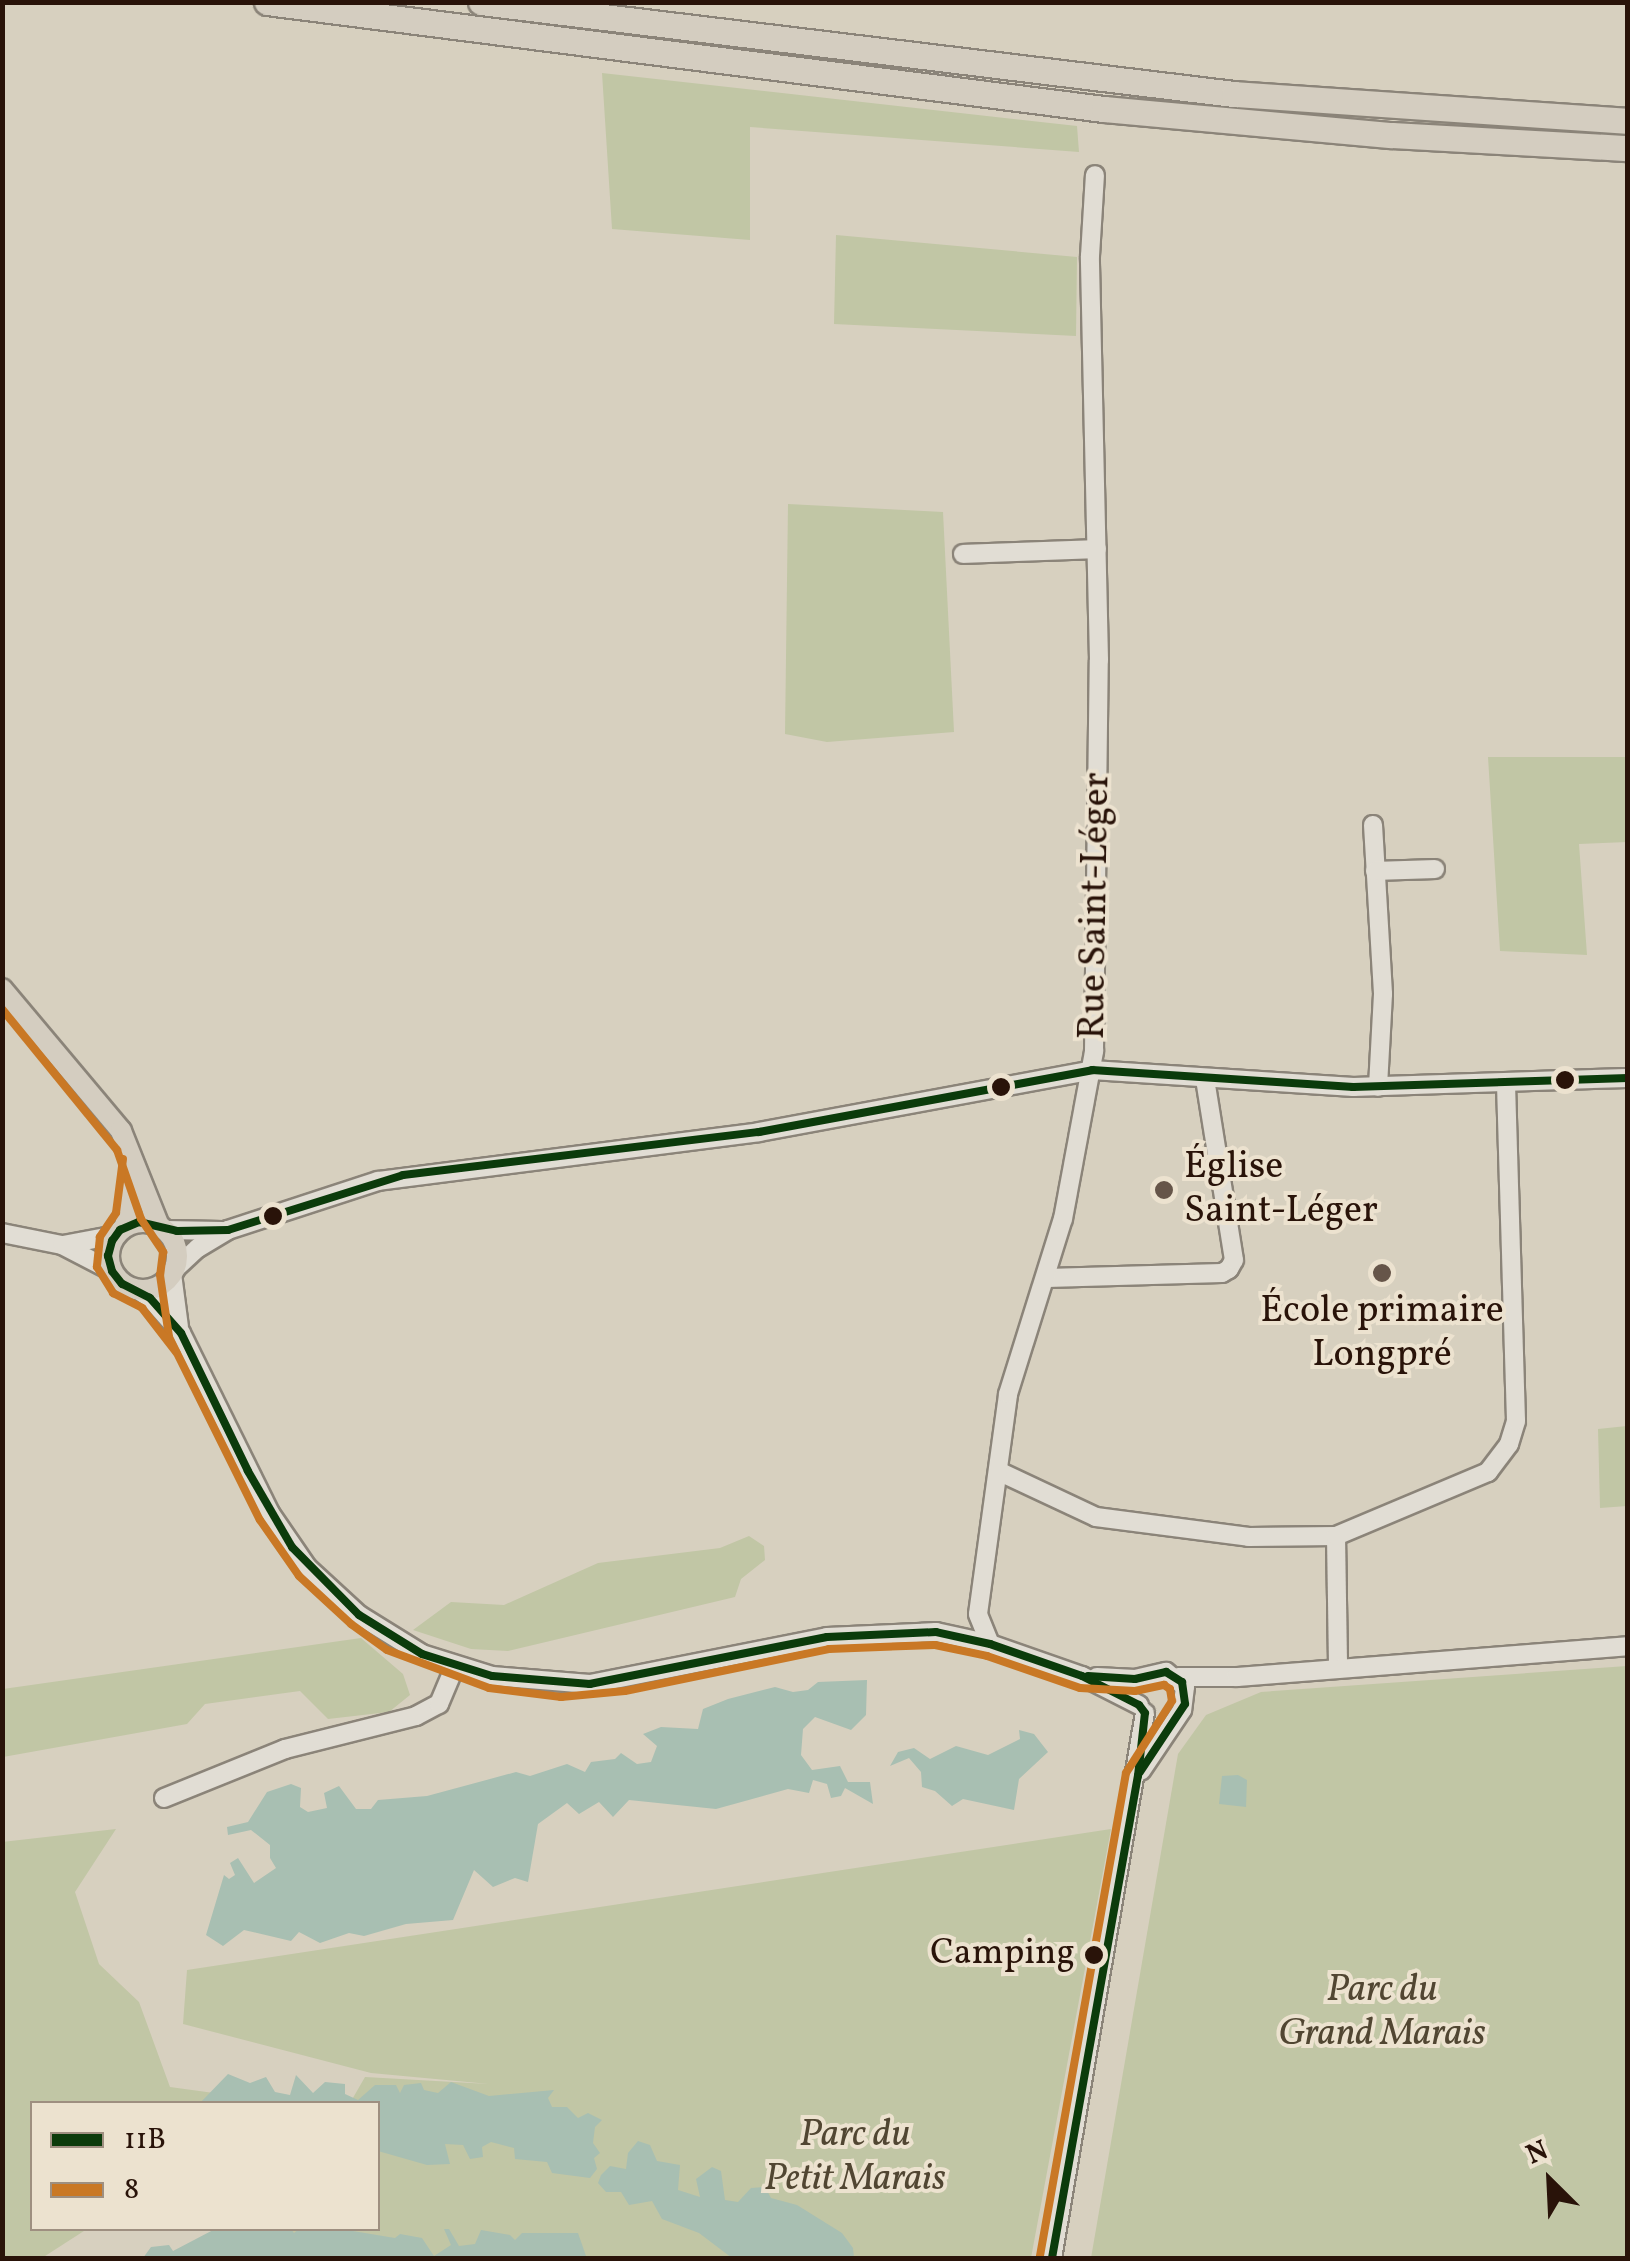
<!DOCTYPE html>
<html>
<head>
<meta charset="utf-8">
<style>
	body { margin:0 }
	#map { position:relative; width:1630px; height:2261px; overflow:hidden; background:#d7d0bf; font-family:Vollkorn,serif }
	div>[style] { position:absolute }
	[style*='--x'] { left:calc(var(--x)*1px); top:calc(var(--y)*1px); width:calc(var(--w)*1px); rotate:calc(var(--a)*1deg) }
	.green>* { inset:0; background:#c1c6a5 }
	.water>* { inset:0; background:#a8bfb2 }
	.roads { filter:drop-shadow(2px 0 #8b8479) drop-shadow(-2px 0 #8b8479) drop-shadow(0 2px #8b8479) drop-shadow(0 -2px #8b8479) }
	.minor>* { height:18px; margin:-9px; padding:0 9px; transform-origin:9px; border-radius:9px; background:#e1ddd4 }
	.major>* { height:20px; margin:-10px; padding:0 10px; transform-origin:10px; border-radius:10px; background:#d4cdc0 }
	.major>.ring { margin:-10px; padding:0; box-sizing:content-box; background:none; border:20px solid #d4cdc0; border-radius:50% }
	.highway>* { height:25px; margin:-12.5px; padding:0 12.5px; transform-origin:12.5px; border-radius:12.5px; background:#d4cdc0 }
	.bus-1>* { height:8px; margin:-4px; padding:0 4px; transform-origin:4px; border-radius:4px; background:#0b3b0b }
	.bus-2>* { height:8px; margin:-4px; padding:0 4px; transform-origin:4px; border-radius:4px; background:#c97825 }
	.dots>* { width:28px; height:28px; translate:-50% -50%; box-sizing:border-box; border:5px solid #ece2cf; border-radius:50% }
	span { translate:-50% -50%; white-space:nowrap; text-align:center; line-height:1.15; -webkit-text-stroke:8px #ece2cf; paint-order:stroke }
	.bus-label { font-size:36px; color:#291309 }
	.right { translate:-100% -50%; text-align:right }
	.street-label { font-size:38px; color:#291309 }
	.poi-label { font-size:38px; color:#291309 }
	.left { translate:0 -50%; text-align:left }
	.park-label { font-size:38px; color:#514632; font-style:italic }
	.frame { position:absolute; inset:0; border:5px solid #291309; pointer-events:none }
	.legend { position:absolute; left:30px; top:2101px; width:350px; height:130px; box-sizing:border-box; background:#ece2cf; border:2px solid #9e8f80; margin:0; padding:12px 18px; list-style:none; font-size:30px; color:#291309 }
	.legend li { display:flex; align-items:center; gap:20px; height:50px }
	.legend b { width:50px; border:2px solid #9e8f80 }
	.north { position:absolute; left:1500px; top:2131px; width:100px; height:100px; -webkit-text-stroke:8px #ece2cf; paint-order:stroke; rotate:336deg; font-size:28px; font-weight:700; line-height:40px; text-align:center; color:#291309 }
	.north::after { content:''; display:block; margin:auto; width:35px; height:45px; background:#291309; clip-path:polygon(50% 0,100% 100%,50% 72%,0 100%) }
</style>
</head>
<body>
<div id="map">
	<div class="green">
		<div style="clip-path:polygon(602px 73px,1077px 126px,1079px 152px,750px 127px,750px 240px,612px 229px)"></div>
		<div style="clip-path:polygon(836px 235px,1077px 257px,1076px 336px,834px 324px)"></div>
		<div style="clip-path:polygon(788px 504px,943px 512px,954px 732px,827px 742px,785px 734px)"></div>
		<div style="clip-path:polygon(1488px 757px,1627px 757px,1627px 842px,1579px 844px,1587px 955px,1500px 951px)"></div>
		<div style="clip-path:polygon(1627px 1426px,1627px 1506px,1600px 1508px,1598px 1429px)"></div>
		<div style="clip-path:polygon(749px 1536px,764px 1546px,765px 1560px,741px 1579px,735px 1597px,508px 1651px,471px 1649px,413px 1630px,451px 1602px,504px 1605px,598px 1563px,720px 1548px)"></div>
		<div style="clip-path:polygon(361px 1638px,403px 1674px,410px 1695px,389px 1712px,328px 1719px,300px 1691px,205px 1704px,187px 1724px,3px 1757px,3px 1689px)"></div>
		<div style="clip-path:polygon(1627px 1666px,1627px 2258px,1091px 2258px,1178px 1754px,1206px 1715px,1261px 1692px)"></div>
		<div style="clip-path:polygon(116px 1829px,75px 1892px,99px 1964px,139px 2002px,170px 2087px,287px 2103px,32px 2104px,32px 2228px,87px 2229px,42px 2258px,3px 2258px,2px 1842px)"></div>
		<div style="clip-path:polygon(1111px 1829px,1031px 2258px,260px 2258px,277px 2229px,378px 2228px,378px 2104px,350px 2103px,365px 2077px,489px 2084px,371px 2073px,183px 2024px,187px 1970px)"></div>
	</div>
	<div class="water">
		<div style="clip-path:polygon(867px 1680px,866px 1715px,851px 1730px,815px 1717px,803px 1729px,801px 1755px,812px 1770px,840px 1766px,848px 1782px,870px 1782px,873px 1804px,845px 1788px,841px 1796px,831px 1798px,827px 1784px,813px 1780px,809px 1793px,788px 1789px,716px 1809px,629px 1800px,613px 1817px,599px 1802px,579px 1814px,567px 1803px,538px 1824px,528px 1882px,515px 1878px,493px 1887px,474px 1870px,453px 1920px,406px 1924px,364px 1936px,349px 1933px,320px 1943px,299px 1932px,291px 1941px,244px 1930px,223px 1946px,206px 1935px,224px 1875px,229px 1879px,235px 1875px,230px 1863px,238px 1858px,254px 1883px,276px 1868px,270px 1858px,270px 1845px,251px 1830px,228px 1835px,227px 1827px,248px 1822px,267px 1792px,291px 1784px,301px 1788px,300px 1807px,308px 1812px,327px 1808px,324px 1793px,339px 1786px,356px 1809px,371px 1809px,378px 1800px,427px 1796px,516px 1772px,530px 1776px,567px 1764px,585px 1772px,591px 1762px,615px 1759px,621px 1753px,637px 1764px,651px 1762px,657px 1746px,643px 1734px,661px 1727px,698px 1729px,703px 1709px,728px 1699px,775px 1687px,793px 1692px,808px 1690px,818px 1682px)"></div>
		<div style="clip-path:polygon(1019px 1730px,1034px 1734px,1048px 1752px,1019px 1779px,1014px 1810px,963px 1799px,952px 1806px,935px 1791px,922px 1787px,921px 1772px,909px 1758px,890px 1766px,898px 1752px,914px 1748px,930px 1759px,956px 1746px,988px 1755px,1020px 1739px)"></div>
		<div style="clip-path:polygon(1238px 1775px,1247px 1780px,1246px 1807px,1219px 1804px,1222px 1776px)"></div>
		<div style="clip-path:polygon(228px 2074px,250px 2083px,266px 2077px,275px 2092px,290px 2095px,296px 2075px,313px 2093px,325px 2082px,345px 2084px,345px 2094px,358px 2100px,375px 2085px,396px 2085px,400px 2093px,404px 2085px,421px 2083px,424px 2090px,438px 2093px,451px 2082px,489px 2096px,554px 2090px,548px 2098px,552px 2107px,567px 2107px,578px 2118px,588px 2113px,602px 2120px,595px 2127px,593px 2143px,600px 2153px,594px 2158px,597px 2169px,590px 2178px,552px 2173px,547px 2162px,515px 2159px,514px 2148px,491px 2142px,482px 2147px,483px 2157px,470px 2159px,463px 2145px,445px 2144px,450px 2164px,427px 2165px,378px 2151px,378px 2104px,200px 2103px)"></div>
		<div style="clip-path:polygon(638px 2141px,650px 2145px,657px 2161px,680px 2165px,678px 2190px,700px 2197px,696px 2179px,712px 2167px,721px 2171px,725px 2200px,738px 2202px,751px 2188px,765px 2187px,771px 2198px,797px 2205px,842px 2233px,853px 2248px,854px 2258px,732px 2258px,699px 2233px,662px 2219px,652px 2201px,629px 2205px,621px 2192px,606px 2192px,598px 2183px,601px 2175px,610px 2166px,626px 2169px,628px 2153px)"></div>
		<div style="clip-path:polygon(231px 2228px,291px 2229px,294px 2233px,299px 2229px,341px 2229px,395px 2238px,400px 2234px,422px 2238px,434px 2256px,451px 2245px,444px 2229px,449px 2229px,459px 2246px,475px 2244px,481px 2230px,510px 2235px,515px 2240px,522px 2233px,578px 2233px,586px 2256px,598px 2258px,143px 2258px,151px 2247px,169px 2245px,173px 2251px,215px 2229px)"></div>
	</div>
	<div class="roads">
		<div class="minor">
			<div style="--x:963;--y:554;--w:134;--a:-2.1"></div>
			<div style="--x:1373;--y:825;--w:169;--a:86.6"></div>
			<div style="--x:1383;--y:994;--w:93;--a:93.1"></div>
			<div style="--x:1375;--y:871;--w:60;--a:-1.9"></div>
			<div style="--x:165;--y:1230;--w:57;--a:1"></div>
			<div style="--x:2;--y:1233;--w:61;--a:11.3"></div>
			<div style="--x:62;--y:1245;--w:56;--a:27.5"></div>
			<div style="--x:63;--y:1245;--w:54;--a:-10.7"></div>
			<div style="--x:174;--y:1270;--w:33;--a:-43"></div>
			<div style="--x:198;--y:1248;--w:35;--a:-31"></div>
			<div style="--x:228;--y:1230;--w:158;--a:-18.1"></div>
			<div style="--x:378;--y:1181;--w:384;--a:-7.3"></div>
			<div style="--x:759;--y:1132;--w:339;--a:-10.5"></div>
			<div style="--x:1092;--y:1070;--w:262;--a:3.7"></div>
			<div style="--x:1353;--y:1087;--w:275;--a:-1.9"></div>
			<div style="--x:172;--y:1274;--w:53;--a:82.5"></div>
			<div style="--x:1047;--y:1278;--w:175;--a:-1.6"></div>
			<div style="--x:1222;--y:1273;--w:8;--a:-30"></div>
			<div style="--x:1229;--y:1269;--w:10;--a:-61"></div>
			<div style="--x:1234;--y:1260;--w:184;--a:-99.1"></div>
			<div style="--x:138;--y:1290;--w:14;--a:34"></div>
			<div style="--x:150;--y:1298;--w:47;--a:48.5"></div>
			<div style="--x:181;--y:1333;--w:201;--a:63.7"></div>
			<div style="--x:270;--y:1513;--w:65;--a:55.6"></div>
			<div style="--x:307;--y:1567;--w:71;--a:42.7"></div>
			<div style="--x:359;--y:1615;--w:74;--a:31.8"></div>
			<div style="--x:422;--y:1654;--w:73;--a:17.4"></div>
			<div style="--x:492;--y:1676;--w:98;--a:4.7"></div>
			<div style="--x:590;--y:1684;--w:242;--a:-11.2"></div>
			<div style="--x:827;--y:1637;--w:109;--a:-2.6"></div>
			<div style="--x:936;--y:1632;--w:55;--a:12.5"></div>
			<div style="--x:990;--y:1644;--w:97;--a:19.2"></div>
			<div style="--x:1082;--y:1676;--w:64;--a:27"></div>
			<div style="--x:998;--y:1471;--w:108;--a:25.1"></div>
			<div style="--x:1096;--y:1517;--w:154;--a:7.4"></div>
			<div style="--x:1249;--y:1537;--w:87;--a:-0.7"></div>
			<div style="--x:1336;--y:1536;--w:130;--a:89.1"></div>
			<div style="--x:1336;--y:1536;--w:165;--a:-22.8"></div>
			<div style="--x:1488;--y:1472;--w:35;--a:-53"></div>
			<div style="--x:1509;--y:1444;--w:24;--a:-73"></div>
			<div style="--x:1516;--y:1421;--w:337;--a:-91.7"></div>
			<div style="--x:990;--y:1644;--w:32;--a:-112"></div>
			<div style="--x:978;--y:1614;--w:222;--a:-82.2"></div>
			<div style="--x:1008;--y:1394;--w:183;--a:-72.6"></div>
			<div style="--x:1063;--y:1219;--w:171;--a:-79.5"></div>
			<div style="--x:1094;--y:1051;--w:391;--a:-89.3"></div>
			<div style="--x:1099;--y:660;--w:404;--a:-91.3"></div>
			<div style="--x:1090;--y:256;--w:81;--a:-86.5"></div>
			<div style="--x:1097;--y:1677;--w:38;--a:3"></div>
			<div style="--x:1135;--y:1679;--w:32;--a:-13"></div>
			<div style="--x:1166;--y:1672;--w:24;--a:38"></div>
			<div style="--x:1185;--y:1687;--w:23;--a:97"></div>
			<div style="--x:1182;--y:1710;--w:73;--a:123.9"></div>
			<div style="--x:1178;--y:1677;--w:59;--a:0"></div>
			<div style="--x:1237;--y:1677;--w:392;--a:-4.5"></div>
			<div style="--x:164;--y:1798;--w:131;--a:-22"></div>
			<div style="--x:285;--y:1749;--w:135;--a:-14.1"></div>
			<div style="--x:416;--y:1716;--w:26;--a:-28"></div>
			<div style="--x:439;--y:1704;--w:41;--a:-67.2"></div>
			<div style="--x:1052;--y:2258;--w:553;--a:-80.32"></div>
		</div>
		<div class="major">
			<div style="--x:2;--y:989;--w:185;--a:50"></div>
			<div style="--x:121;--y:1131;--w:102;--a:68.2"></div>
			<div class="ring" style="left:109px;top:1222px;width:48px;height:48px"></div>
			<div style="--x:125;--y:1226;--w:58;--a:-81"></div>
		</div>
		<div class="highway">
			<div style="--x:267;--y:2;--w:844;--a:7.29"></div>
			<div style="--x:1104;--y:109;--w:289;--a:5.2"></div>
			<div style="--x:1392;--y:135;--w:236;--a:3.2"></div>
			<div style="--x:481;--y:2;--w:759;--a:6.97"></div>
			<div style="--x:1234;--y:94;--w:395;--a:3.9"></div>
		</div>
	</div>
	<div class="bus-1">
		<div style="--x:1088;--y:1676;--w:47;--a:3.7"></div>
		<div style="--x:1135;--y:1679;--w:32;--a:-13"></div>
		<div style="--x:1166;--y:1672;--w:19;--a:32"></div>
		<div style="--x:1182;--y:1682;--w:22;--a:82"></div>
		<div style="--x:1185;--y:1704;--w:82;--a:123.5"></div>
		<div style="--x:1052;--y:2258;--w:490;--a:-79.9"></div>
		<div style="--x:1138;--y:1776;--w:63;--a:-83.7"></div>
		<div style="--x:1145;--y:1713;--w:10;--a:-127"></div>
		<div style="--x:1139;--y:1705;--w:64;--a:-153"></div>
		<div style="--x:1082;--y:1676;--w:97;--a:-160.8"></div>
		<div style="--x:990;--y:1644;--w:55;--a:-167.5"></div>
		<div style="--x:936;--y:1632;--w:109;--a:177.4"></div>
		<div style="--x:827;--y:1637;--w:242;--a:168.8"></div>
		<div style="--x:590;--y:1684;--w:98;--a:-175.3"></div>
		<div style="--x:492;--y:1676;--w:73;--a:-162.6"></div>
		<div style="--x:422;--y:1654;--w:74;--a:-148.2"></div>
		<div style="--x:359;--y:1615;--w:95;--a:-134.6"></div>
		<div style="--x:292;--y:1547;--w:88;--a:-120.1"></div>
		<div style="--x:248;--y:1471;--w:153;--a:-115.9"></div>
		<div style="--x:181;--y:1333;--w:47;--a:-131.5"></div>
		<div style="--x:150;--y:1298;--w:31;--a:-153"></div>
		<div style="--x:122;--y:1284;--w:16;--a:-128"></div>
		<div style="--x:112;--y:1271;--w:16;--a:-105"></div>
		<div style="--x:108;--y:1256;--w:16;--a:-75"></div>
		<div style="--x:112;--y:1241;--w:14;--a:-54"></div>
		<div style="--x:120;--y:1230;--w:21;--a:-23"></div>
		<div style="--x:139;--y:1222;--w:39;--a:13"></div>
		<div style="--x:177;--y:1231;--w:51;--a:-1.1"></div>
		<div style="--x:228;--y:1230;--w:183;--a:-17.4"></div>
		<div style="--x:403;--y:1175;--w:359;--a:-6.9"></div>
		<div style="--x:759;--y:1132;--w:339;--a:-10.5"></div>
		<div style="--x:1092;--y:1070;--w:262;--a:3.7"></div>
		<div style="--x:1353;--y:1087;--w:275;--a:-1.9"></div>
	</div>
	<div class="bus-2">
		<div style="--x:2;--y:1009;--w:182;--a:50.8"></div>
		<div style="--x:117;--y:1150;--w:73;--a:70.8"></div>
		<div style="--x:141;--y:1219;--w:40;--a:56"></div>
		<div style="--x:163;--y:1252;--w:23;--a:97"></div>
		<div style="--x:160;--y:1275;--w:63;--a:81.7"></div>
		<div style="--x:169;--y:1337;--w:204;--a:63.6"></div>
		<div style="--x:260;--y:1520;--w:68;--a:55.1"></div>
		<div style="--x:299;--y:1576;--w:71;--a:42.7"></div>
		<div style="--x:351;--y:1624;--w:44;--a:35.8"></div>
		<div style="--x:387;--y:1650;--w:109;--a:20.4"></div>
		<div style="--x:489;--y:1688;--w:73;--a:7.1"></div>
		<div style="--x:561;--y:1697;--w:64;--a:-5.4"></div>
		<div style="--x:625;--y:1691;--w:208;--a:-11.6"></div>
		<div style="--x:829;--y:1649;--w:106;--a:-2.2"></div>
		<div style="--x:935;--y:1645;--w:53;--a:11.9"></div>
		<div style="--x:987;--y:1656;--w:98;--a:19"></div>
		<div style="--x:1080;--y:1688;--w:55;--a:3.1"></div>
		<div style="--x:1135;--y:1691;--w:30;--a:-12"></div>
		<div style="--x:1164;--y:1685;--w:7;--a:34"></div>
		<div style="--x:1170;--y:1689;--w:12;--a:81"></div>
		<div style="--x:1172;--y:1701;--w:85;--a:122.6"></div>
		<div style="--x:1126;--y:1773;--w:491;--a:100.1"></div>
		<div style="--x:123;--y:1159;--w:54;--a:97.4"></div>
		<div style="--x:116;--y:1213;--w:29;--a:124"></div>
		<div style="--x:100;--y:1237;--w:30;--a:96"></div>
		<div style="--x:97;--y:1267;--w:31;--a:58"></div>
		<div style="--x:113;--y:1293;--w:33;--a:27"></div>
		<div style="--x:142;--y:1308;--w:56;--a:52.3"></div>
	</div>
	<div class="dots">
		<div style="left:1565px;top:1080px;background:#291309"></div>
		<div style="left:1001px;top:1087px;background:#291309"></div>
		<div style="left:1164px;top:1190px;background:#665549"></div>
		<div style="left:273px;top:1216px;background:#291309"></div>
		<div style="left:1382px;top:1273px;background:#665549"></div>
		<div style="left:1094px;top:1955px;background:#291309"></div>
	</div>
	<div class="bus-label">
		<span class="right" style="left:1075px;top:1955px">Camping</span>
	</div>
	<div class="street-label">
		<span style="left:1096px;top:906px;rotate:-89deg">Rue Saint-Léger</span>
	</div>
	<div class="poi-label">
		<span class="left" style="left:1184px;top:1190px">Église<br>Saint-Léger</span>
		<span style="left:1382px;top:1334px">École primaire<br>Longpré</span>
	</div>
	<div class="park-label">
		<span style="left:1382px;top:2013px">Parc du<br>Grand Marais</span>
		<span style="left:855px;top:2158px">Parc du<br>Petit Marais</span>
	</div>
	<div class="frame"></div>
	<ul class="legend">
	<li><b style="height:12px;background:#0b3b0b"></b>11B</li>
	<li><b style="height:12px;background:#c97825"></b>8</li>
	</ul>
	<div class="north">N</div>
</div>
</body>
</html>
